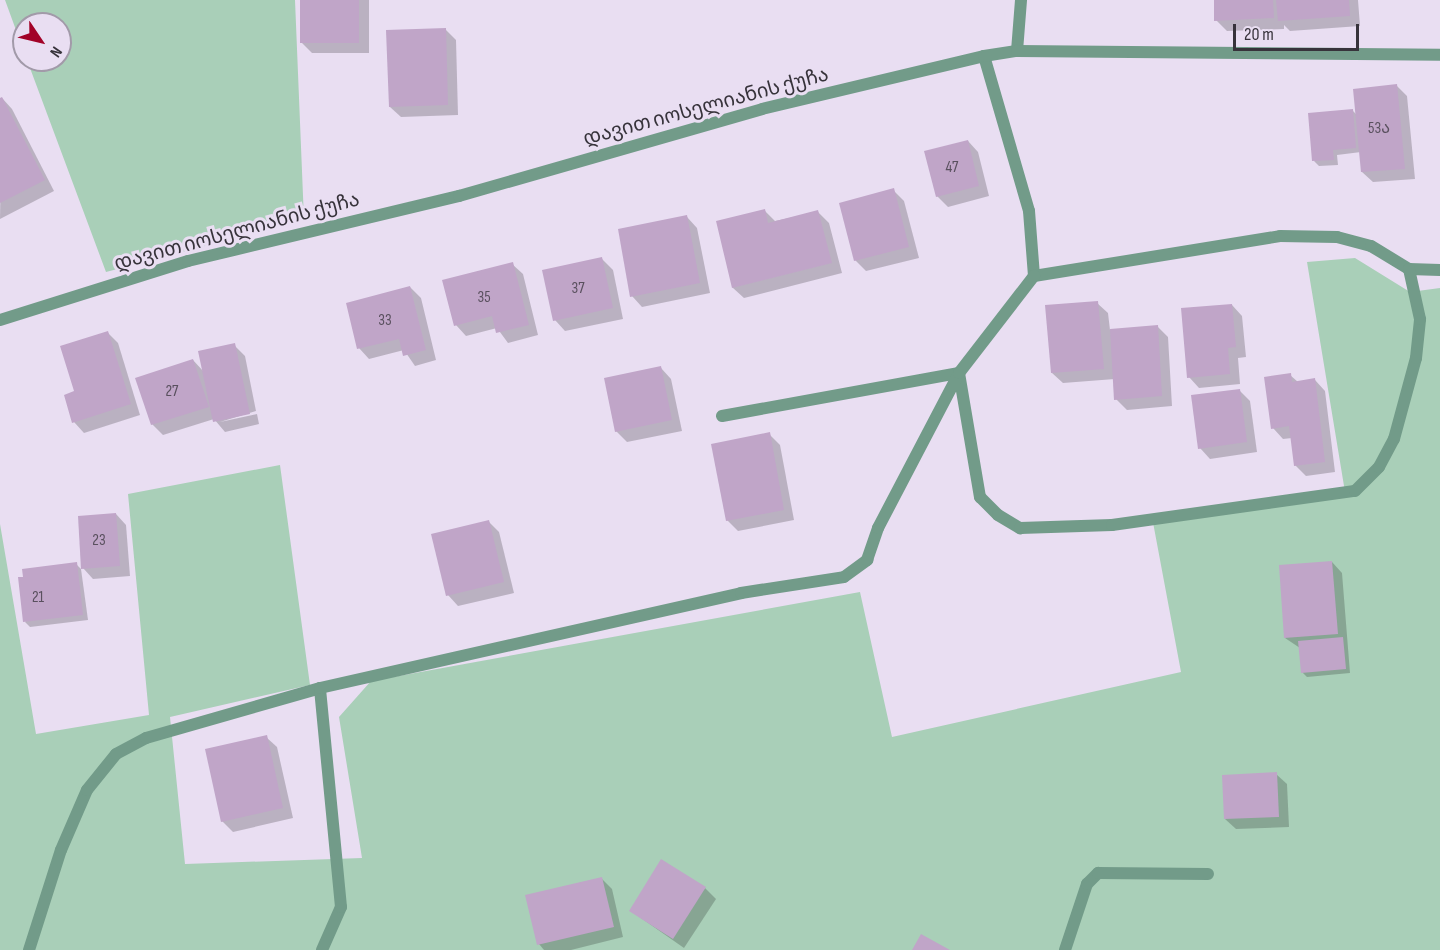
<!DOCTYPE html>
<html>
<head>
<meta charset="utf-8">
<style>
	body { margin:0 }
	#map { position:relative; width:1440px; height:950px; overflow:hidden; background:#e9def2; font-family:"Sofia Sans Condensed","Noto Sans Georgian",sans-serif }
	div>[style] { position:absolute }
	[style*='--x'] { left:calc(var(--x)*1px); top:calc(var(--y)*1px); width:calc(var(--w)*1px); rotate:calc(var(--a)*1deg) }
	.green>* { inset:0; background:#a9cfb8 }
	.shadow>* { inset:0; background:#0003 }
	.building>* { inset:0; background:#c0a5c8 }
	.service>* { height:12px; margin:-6px; padding:0 6px; transform-origin:6px; border-radius:6px; background:#729b89 }
	.minor>* { height:12px; margin:-6px; padding:0 6px; transform-origin:6px; border-radius:6px; background:#729b89 }
	span { translate:-50% -50%; white-space:nowrap; text-align:center; line-height:1.15; -webkit-text-stroke:6px #e9def2; paint-order:stroke }
	.number-label { font-size:16px; color:#59505e }
	.number-label span { -webkit-text-stroke-width:0 }
	.street-label { font-size:20px; color:#37333b }
	.north { position:absolute; left:12px; top:12px; width:60px; height:60px; box-sizing:border-box; background:#e9def2; border:2px solid #a29aa9; border-radius:50%; rotate:125deg; font-size:16px; font-weight:700; line-height:24px; text-align:center; color:#37333b }
	.north::after { content:''; display:block; margin:auto; width:21px; height:27px; background:#a20228; clip-path:polygon(50% 0,100% 100%,50% 72%,0 100%) }
	.scale { position:absolute; left:1233px; top:24px; width:126px; height:27px; box-sizing:border-box; border:3px solid #37333b; border-top:0; padding-left:8px; font-size:18px; line-height:21px; white-space:nowrap; color:#37333b; -webkit-text-stroke:4px #e9def2; paint-order:stroke }
</style>
</head>
<body>
<div id="map">
	<div class="green">
		<div style="clip-path:polygon(5px 0,295px 0,304px 220px,106px 272px,27px 60px,60px 60px,60px 24px,24px 24px,24px 52px)"></div>
		<div style="clip-path:polygon(1355px 258px,1410px 292px,1440px 288px,1440px 950px,0 950px,0 524px,36px 734px,149px 715px,128px 494px,280px 465px,310px 685px,170px 717px,185px 864px,362px 858px,339px 717px,371px 681px,860px 592px,892px 737px,1181px 672px,1152px 517px,1345px 492px,1307px 262px)"></div>
	</div>
	<div class="shadow">
		<div style="clip-path:polygon(301px 0,369px 0,369px 53px,312px 53px,301px 42px)"></div>
		<div style="clip-path:polygon(1215px 0,1358px 0,1360px 26px,1290px 31px,1284px 25px,1284px 29px,1227px 31px,1216px 20px)"></div>
		<div style="clip-path:polygon(445px 29px,456px 40px,458px 115px,401px 117px,390px 107px)"></div>
		<div style="clip-path:polygon(1396px 85px,1407px 96px,1415px 179px,1373px 182px,1362px 172px,1361px 152px,1337px 155px,1338px 165px,1319px 166px,1314px 161px,1352px 110px,1357px 115px)"></div>
		<div style="clip-path:polygon(2px 98px,12px 109px,54px 191px,0 219px)"></div>
		<div style="clip-path:polygon(968px 141px,978px 152px,989px 196px,948px 207px,937px 196px)"></div>
		<div style="clip-path:polygon(893px 190px,904px 201px,919px 258px,866px 271px,855px 260px)"></div>
		<div style="clip-path:polygon(765px 211px,775px 221px,818px 212px,829px 223px,842px 273px,744px 298px,733px 288px,718px 222px)"></div>
		<div style="clip-path:polygon(687px 217px,697px 228px,710px 293px,642px 307px,632px 296px)"></div>
		<div style="clip-path:polygon(602px 259px,613px 270px,623px 319px,565px 331px,555px 320px)"></div>
		<div style="clip-path:polygon(512px 264px,523px 274px,538px 335px,508px 343px,497px 328px,466px 336px,456px 325px)"></div>
		<div style="clip-path:polygon(410px 287px,421px 298px,436px 360px,415px 366px,404px 350px,369px 359px,359px 348px)"></div>
		<div style="clip-path:polygon(1097px 303px,1108px 313px,1110px 330px,1157px 326px,1168px 337px,1172px 406px,1127px 410px,1116px 399px,1115px 379px,1063px 383px,1052px 373px)"></div>
		<div style="clip-path:polygon(1232px 305px,1242px 316px,1246px 357px,1238px 358px,1240px 384px,1199px 388px,1189px 377px)"></div>
		<div style="clip-path:polygon(108px 333px,118px 343px,140px 415px,84px 433px,74px 422px,76px 392px)"></div>
		<div style="clip-path:polygon(234px 345px,245px 356px,256px 411px,220px 422px,257px 414px,259px 424px,225px 432px,214px 419px,163px 435px,152px 424px,193px 360px,204px 372px)"></div>
		<div style="clip-path:polygon(661px 368px,671px 379px,682px 431px,627px 442px,616px 431px)"></div>
		<div style="clip-path:polygon(1290px 375px,1298px 382px,1315px 380px,1325px 391px,1335px 472px,1306px 476px,1295px 465px,1292px 438px,1283px 439px,1273px 428px)"></div>
		<div style="clip-path:polygon(1239px 390px,1250px 401px,1257px 452px,1210px 459px,1200px 448px)"></div>
		<div style="clip-path:polygon(769px 434px,780px 445px,794px 520px,738px 531px,727px 520px)"></div>
		<div style="clip-path:polygon(116px 514px,126px 525px,130px 576px,93px 579px,83px 568px)"></div>
		<div style="clip-path:polygon(488px 521px,499px 532px,514px 593px,458px 606px,448px 595px)"></div>
		<div style="clip-path:polygon(1332px 562px,1342px 573px,1350px 673px,1307px 677px,1302px 672px,1300px 648px,1285px 638px)"></div>
		<div style="clip-path:polygon(76px 564px,81px 569px,88px 620px,30px 627px,25px 622px)"></div>
		<div style="clip-path:polygon(266px 737px,277px 747px,293px 818px,233px 832px,222px 821px)"></div>
		<div style="clip-path:polygon(1276px 774px,1287px 784px,1289px 827px,1236px 829px,1225px 819px)"></div>
		<div style="clip-path:polygon(601px 878px,612px 889px,623px 937px,571px 950px,544px 950px,539px 944px)"></div>
		<div style="clip-path:polygon(705px 888px,716px 899px,684px 948px,631px 911px)"></div>
	</div>
	<div class="building">
		<div style="clip-path:polygon(300px 0,359px 0,359px 43px,300px 43px)"></div>
		<div style="clip-path:polygon(1214px 0,1273px 0,1274px 18px,1214px 21px)"></div>
		<div style="clip-path:polygon(1276px 0,1349px 0,1350px 16px,1278px 21px)"></div>
		<div style="clip-path:polygon(446px 28px,448px 105px,389px 107px,386px 30px)"></div>
		<div style="clip-path:polygon(1397px 84px,1405px 169px,1361px 172px,1353px 89px)"></div>
		<div style="clip-path:polygon(2px 97px,45px 180px,0 203px,0 98px)"></div>
		<div style="clip-path:polygon(1353px 109px,1356px 148px,1333px 150px,1334px 160px,1312px 161px,1308px 113px)"></div>
		<div style="clip-path:polygon(968px 140px,979px 186px,936px 197px,924px 151px)"></div>
		<div style="clip-path:polygon(894px 188px,909px 247px,854px 261px,839px 203px)"></div>
		<div style="clip-path:polygon(765px 209px,768px 223px,818px 210px,832px 263px,732px 288px,716px 221px)"></div>
		<div style="clip-path:polygon(687px 215px,700px 283px,630px 297px,618px 229px)"></div>
		<div style="clip-path:polygon(602px 257px,613px 308px,553px 321px,542px 270px)"></div>
		<div style="clip-path:polygon(513px 262px,529px 325px,496px 333px,492px 316px,454px 326px,442px 280px)"></div>
		<div style="clip-path:polygon(410px 286px,426px 350px,403px 356px,399px 339px,357px 349px,346px 303px)"></div>
		<div style="clip-path:polygon(1098px 301px,1104px 369px,1051px 373px,1045px 305px)"></div>
		<div style="clip-path:polygon(1232px 304px,1236px 347px,1228px 348px,1230px 374px,1187px 378px,1181px 308px)"></div>
		<div style="clip-path:polygon(1158px 325px,1162px 396px,1114px 400px,1110px 329px)"></div>
		<div style="clip-path:polygon(108px 331px,131px 404px,72px 423px,64px 395px,74px 391px,60px 346px)"></div>
		<div style="clip-path:polygon(235px 343px,250px 414px,213px 422px,198px 351px)"></div>
		<div style="clip-path:polygon(193px 359px,209px 407px,151px 425px,135px 378px)"></div>
		<div style="clip-path:polygon(661px 366px,672px 420px,615px 432px,604px 378px)"></div>
		<div style="clip-path:polygon(1291px 373px,1292px 382px,1315px 378px,1325px 462px,1294px 466px,1289px 426px,1271px 429px,1264px 377px)"></div>
		<div style="clip-path:polygon(1240px 389px,1247px 442px,1198px 449px,1191px 395px)"></div>
		<div style="clip-path:polygon(770px 432px,784px 510px,726px 521px,711px 444px)"></div>
		<div style="clip-path:polygon(116px 513px,120px 566px,81px 569px,78px 516px)"></div>
		<div style="clip-path:polygon(489px 520px,504px 582px,446px 596px,431px 534px)"></div>
		<div style="clip-path:polygon(1332px 561px,1338px 634px,1284px 638px,1279px 565px)"></div>
		<div style="clip-path:polygon(77px 562px,83px 615px,23px 622px,18px 577px,23px 577px,22px 569px)"></div>
		<div style="clip-path:polygon(1343px 637px,1346px 669px,1301px 673px,1298px 641px)"></div>
		<div style="clip-path:polygon(267px 735px,283px 808px,221px 822px,205px 749px)"></div>
		<div style="clip-path:polygon(1277px 772px,1279px 817px,1224px 819px,1222px 775px)"></div>
		<div style="clip-path:polygon(661px 859px,706px 887px,673px 939px,629px 911px)"></div>
		<div style="clip-path:polygon(602px 877px,614px 927px,537px 945px,525px 895px)"></div>
		<div style="clip-path:polygon(921px 934px,950px 950px,912px 950px)"></div>
	</div>
	<div class="service">
		<div style="--x:984;--y:56;--w:161;--a:73.8"></div>
		<div style="--x:1029;--y:211;--w:65;--a:85.6"></div>
		<div style="--x:1034;--y:276;--w:249;--a:-9.2"></div>
		<div style="--x:1280;--y:236;--w:57;--a:1"></div>
		<div style="--x:1337;--y:237;--w:35;--a:15"></div>
		<div style="--x:1371;--y:246;--w:44;--a:31.2"></div>
		<div style="--x:1409;--y:269;--w:31;--a:2"></div>
		<div style="--x:722;--y:416;--w:241;--a:-10.3"></div>
		<div style="--x:959;--y:373;--w:126;--a:80.4"></div>
		<div style="--x:980;--y:497;--w:25;--a:45"></div>
		<div style="--x:998;--y:515;--w:26;--a:31"></div>
		<div style="--x:1020;--y:528;--w:92;--a:-1.9"></div>
		<div style="--x:1112;--y:525;--w:245;--a:-8"></div>
		<div style="--x:1355;--y:491;--w:34;--a:-45"></div>
		<div style="--x:1379;--y:467;--w:32;--a:-62"></div>
		<div style="--x:1394;--y:439;--w:84;--a:-74.8"></div>
		<div style="--x:1416;--y:358;--w:39;--a:-84"></div>
		<div style="--x:1420;--y:319;--w:51;--a:-102.4"></div>
		<div style="--x:29;--y:950;--w:105;--a:-72.3"></div>
		<div style="--x:61;--y:850;--w:65;--a:-66.6"></div>
		<div style="--x:87;--y:790;--w:46;--a:-51.1"></div>
		<div style="--x:116;--y:754;--w:34;--a:-28"></div>
		<div style="--x:146;--y:738;--w:181;--a:-16"></div>
		<div style="--x:322;--y:950;--w:47;--a:-66.2"></div>
		<div style="--x:341;--y:907;--w:220;--a:-95.5"></div>
		<div style="--x:320;--y:688;--w:432;--a:-12.7"></div>
		<div style="--x:741;--y:593;--w:104;--a:-8.8"></div>
		<div style="--x:844;--y:577;--w:29;--a:-36"></div>
		<div style="--x:867;--y:560;--w:34;--a:-71"></div>
		<div style="--x:878;--y:528;--w:175;--a:-62.4"></div>
		<div style="--x:959;--y:373;--w:123;--a:-52.3"></div>
		<div style="--x:1065;--y:950;--w:70;--a:-71.6"></div>
		<div style="--x:1087;--y:884;--w:16;--a:-45"></div>
		<div style="--x:1098;--y:873;--w:110;--a:0.5"></div>
	</div>
	<div class="minor">
		<div style="--x:1017;--y:51;--w:51;--a:-85.5"></div>
		<div style="--x:0;--y:320;--w:197;--a:-17.4"></div>
		<div style="--x:188;--y:261;--w:279;--a:-13.5"></div>
		<div style="--x:459;--y:196;--w:315;--a:-16"></div>
		<div style="--x:762;--y:109;--w:228;--a:-13.4"></div>
		<div style="--x:984;--y:56;--w:33;--a:-9"></div>
		<div style="--x:1017;--y:51;--w:423;--a:0.5"></div>
	</div>
	<div class="number-label">
		<span style="left:1379px;top:129px">53ა</span>
		<span style="left:952px;top:168px">47</span>
		<span style="left:578px;top:289px">37</span>
		<span style="left:484px;top:298px">35</span>
		<span style="left:385px;top:321px">33</span>
		<span style="left:172px;top:392px">27</span>
		<span style="left:99px;top:541px">23</span>
		<span style="left:38px;top:598px">21</span>
	</div>
	<div class="street-label">
		<span style="left:706px;top:107px;rotate:-15deg">დავით იოსელიანის ქუჩა</span>
		<span style="left:237px;top:232px;rotate:-15deg">დავით იოსელიანის ქუჩა</span>
	</div>
	<div class="north">N</div>
	<div class="scale">20 m</div>
</div>
</body>
</html>
